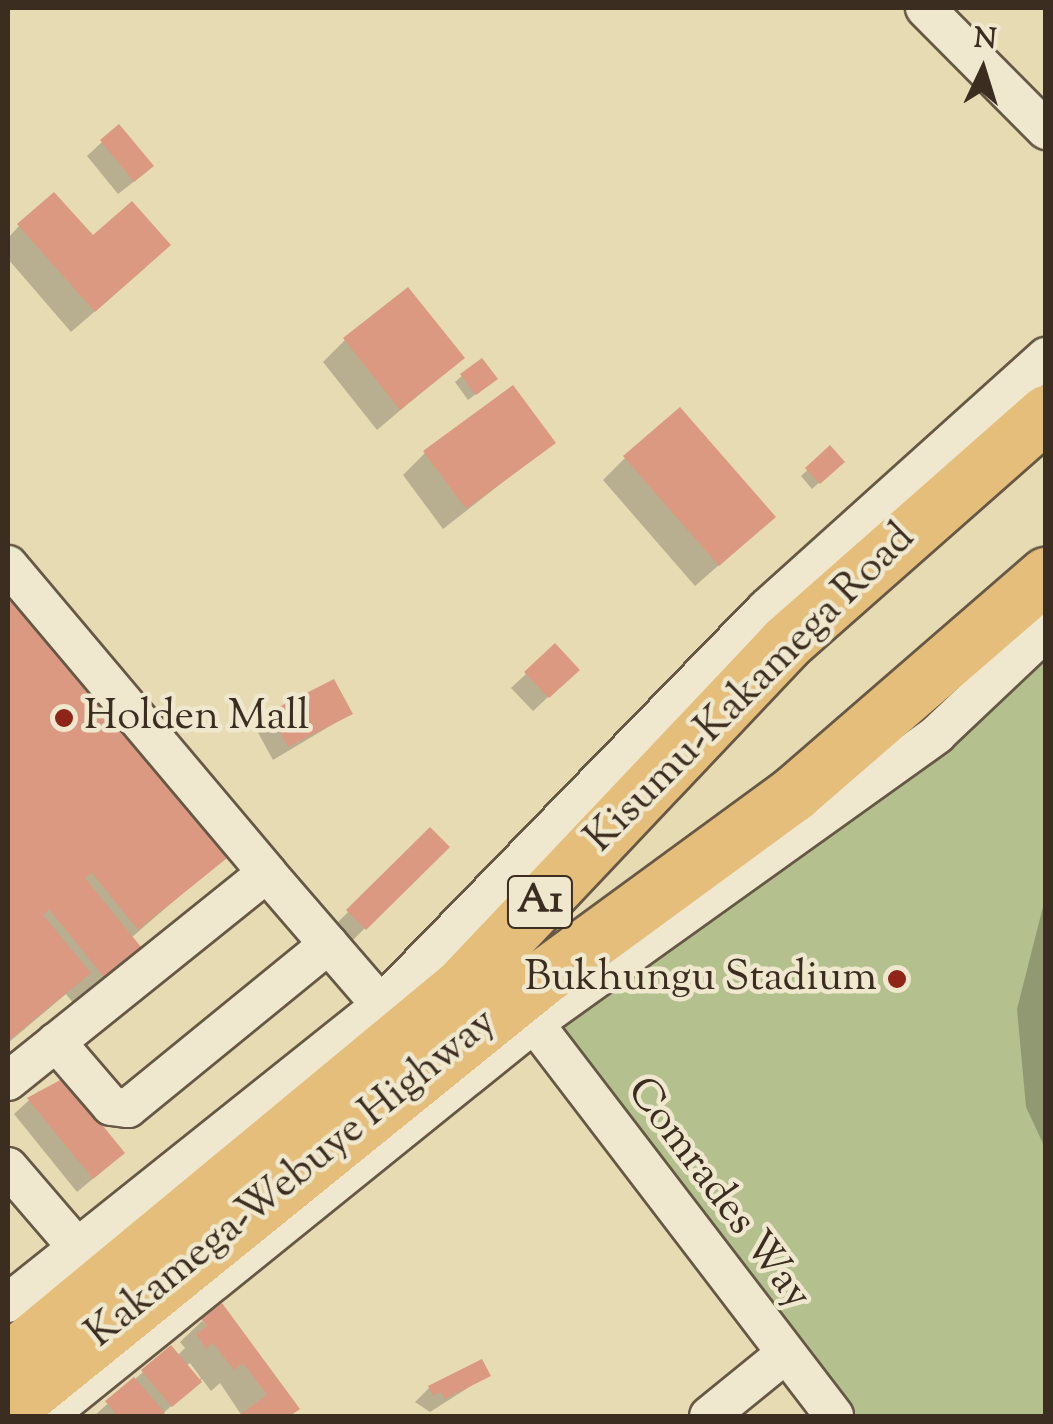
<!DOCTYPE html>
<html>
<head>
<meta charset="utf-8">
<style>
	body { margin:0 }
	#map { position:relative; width:1053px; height:1424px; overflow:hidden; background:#e7dbb4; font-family:"Sorts Mill Goudy",serif }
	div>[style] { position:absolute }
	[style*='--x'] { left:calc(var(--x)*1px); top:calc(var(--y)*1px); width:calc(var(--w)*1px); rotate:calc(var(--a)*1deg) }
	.green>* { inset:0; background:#b4c08e }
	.shadow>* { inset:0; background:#0003 }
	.building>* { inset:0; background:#da9980 }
	.roads { filter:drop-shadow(2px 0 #665845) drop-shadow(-2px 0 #665845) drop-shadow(0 2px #665845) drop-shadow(0 -2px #665845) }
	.minor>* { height:38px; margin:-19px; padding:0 19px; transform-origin:19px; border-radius:19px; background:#efe8ce }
	.highway>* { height:55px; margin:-27.5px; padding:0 27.5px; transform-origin:27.5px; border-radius:27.5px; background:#e4be7a }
	.dots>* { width:28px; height:28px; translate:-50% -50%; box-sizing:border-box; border:5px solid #efe8ce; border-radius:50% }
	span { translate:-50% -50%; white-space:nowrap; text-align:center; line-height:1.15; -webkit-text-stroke:9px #efe8ce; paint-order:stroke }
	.shield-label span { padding:2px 8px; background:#efe8ce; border:2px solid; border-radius:8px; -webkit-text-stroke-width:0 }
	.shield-label { font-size:40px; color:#3b2d20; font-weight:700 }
	.street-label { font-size:42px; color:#3b2d20 }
	.poi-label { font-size:42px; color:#3b2d20 }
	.left { translate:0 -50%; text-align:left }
	.right { translate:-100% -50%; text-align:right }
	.frame { position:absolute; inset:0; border:10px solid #3b2d20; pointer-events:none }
	.north { position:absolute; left:933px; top:20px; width:100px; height:100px; -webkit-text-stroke:8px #efe8ce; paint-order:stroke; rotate:4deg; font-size:28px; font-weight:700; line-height:40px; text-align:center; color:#3b2d20 }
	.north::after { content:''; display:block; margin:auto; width:35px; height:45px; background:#3b2d20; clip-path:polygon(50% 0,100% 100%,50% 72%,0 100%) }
</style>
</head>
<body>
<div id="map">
	<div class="green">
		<div style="clip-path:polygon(1045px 659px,1045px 1416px,838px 1416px,530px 1043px)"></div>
	</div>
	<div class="shadow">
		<div style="clip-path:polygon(102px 142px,136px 180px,118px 194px,87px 156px)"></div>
		<div style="clip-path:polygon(19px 226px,92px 239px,146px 267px,71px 332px,8px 259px,8px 238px)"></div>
		<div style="clip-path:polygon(345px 340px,462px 358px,377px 430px,323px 362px)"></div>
		<div style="clip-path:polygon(462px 376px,488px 385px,468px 400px,455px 382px)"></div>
		<div style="clip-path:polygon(553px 443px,443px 529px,403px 475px,425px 453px)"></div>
		<div style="clip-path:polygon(830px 449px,842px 462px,812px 489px,801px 476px)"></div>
		<div style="clip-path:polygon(625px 458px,750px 538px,695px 586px,603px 480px)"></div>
		<div style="clip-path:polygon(8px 586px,228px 854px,131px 938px,138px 947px,110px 975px,74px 1004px,66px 994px,8px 1043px)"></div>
		<div style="clip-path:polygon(526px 674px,562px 684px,533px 711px,511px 688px)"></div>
		<div style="clip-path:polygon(271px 714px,350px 714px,273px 760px,256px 729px)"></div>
		<div style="clip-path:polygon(430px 831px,446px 847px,350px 943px,334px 926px)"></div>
		<div style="clip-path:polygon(1046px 895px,1046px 1150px,1026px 1107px,1017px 1009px)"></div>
		<div style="clip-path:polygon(39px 1091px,107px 1167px,77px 1192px,14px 1114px)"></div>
		<div style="clip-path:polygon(evenodd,202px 1321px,297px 1409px,289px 1416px,242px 1416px,220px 1383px,211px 1391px,202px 1379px,160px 1416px,94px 1416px,143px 1372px,177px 1356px,185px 1348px,180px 1342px,202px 1321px,190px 1363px,201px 1378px,198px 1381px,186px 1366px,190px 1363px)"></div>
		<div style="clip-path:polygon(488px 1375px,430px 1412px,415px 1402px,429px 1388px)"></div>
	</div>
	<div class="building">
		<div style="clip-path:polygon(119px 124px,154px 166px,134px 182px,100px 140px)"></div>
		<div style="clip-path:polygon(54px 192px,93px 235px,132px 201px,171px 245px,95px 312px,17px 224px)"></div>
		<div style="clip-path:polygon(408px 287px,465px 358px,400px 410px,343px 338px)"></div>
		<div style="clip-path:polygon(482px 358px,498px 379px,476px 395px,460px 374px)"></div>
		<div style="clip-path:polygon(513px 385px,556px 443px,466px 509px,423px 451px)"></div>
		<div style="clip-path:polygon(680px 407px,776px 517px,719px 566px,623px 456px)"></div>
		<div style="clip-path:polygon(830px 445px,845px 462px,820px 484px,805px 468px)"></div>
		<div style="clip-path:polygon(8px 582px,232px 854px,138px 930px,92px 873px,85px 878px,141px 947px,104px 977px,49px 909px,43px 915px,91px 973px,8px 1041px)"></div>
		<div style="clip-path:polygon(555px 643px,580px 670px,549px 698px,524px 672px)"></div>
		<div style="clip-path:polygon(334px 679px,353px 714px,288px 747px,269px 712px)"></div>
		<div style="clip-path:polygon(430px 827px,450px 847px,366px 930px,346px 910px)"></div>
		<div style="clip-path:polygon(64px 1078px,125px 1153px,93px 1179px,27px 1098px)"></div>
		<div style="clip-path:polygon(222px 1303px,300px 1409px,290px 1416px,238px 1416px,267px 1395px,243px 1363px,234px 1370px,213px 1343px,206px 1349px,196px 1334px,207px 1326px,201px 1319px)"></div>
		<div style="clip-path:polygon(171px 1345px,202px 1382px,172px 1407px,141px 1370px)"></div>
		<div style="clip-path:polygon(482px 1359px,491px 1376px,445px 1399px,441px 1392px,433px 1396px,428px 1386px)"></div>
		<div style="clip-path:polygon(134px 1377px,165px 1413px,161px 1416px,118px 1416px,105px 1401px)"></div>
	</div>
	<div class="roads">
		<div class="minor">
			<div style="--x:925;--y:8;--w:172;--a:45.2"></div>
			<div style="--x:8;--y:565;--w:402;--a:49.9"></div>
			<div style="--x:542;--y:1002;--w:22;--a:111"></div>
			<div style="--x:534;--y:1023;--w:494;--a:52.6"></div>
			<div style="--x:56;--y:1042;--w:84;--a:49.3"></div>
			<div style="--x:111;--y:1106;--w:17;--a:7"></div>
			<div style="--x:128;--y:1108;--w:259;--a:-39.2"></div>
			<div style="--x:8;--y:1081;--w:332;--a:-38.8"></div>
			<div style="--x:267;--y:873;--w:174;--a:49.2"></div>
			<div style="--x:8;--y:1167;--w:104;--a:49.3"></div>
			<div style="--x:8;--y:1303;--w:477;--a:-38.6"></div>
			<div style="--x:381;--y:1005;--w:552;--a:-45.81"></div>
			<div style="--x:766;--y:609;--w:377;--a:-42"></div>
			<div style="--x:47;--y:1416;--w:626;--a:-38.9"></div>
			<div style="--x:534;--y:1023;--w:496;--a:-35.6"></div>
			<div style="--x:937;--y:734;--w:150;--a:-43.4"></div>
			<div style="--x:709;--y:1416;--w:97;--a:-39.1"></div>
		</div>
		<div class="highway">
			<div style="--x:8;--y:1361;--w:589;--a:-39.63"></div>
			<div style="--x:462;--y:985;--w:470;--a:-46.6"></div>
			<div style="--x:785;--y:643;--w:348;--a:-41.4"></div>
			<div style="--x:8;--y:1410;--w:688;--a:-38.98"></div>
			<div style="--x:543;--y:977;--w:310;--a:-36.2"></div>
			<div style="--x:793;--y:794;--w:335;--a:-40.9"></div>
		</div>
	</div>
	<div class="dots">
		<div style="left:64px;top:718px;background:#8f2418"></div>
		<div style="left:897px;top:979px;background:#8f2418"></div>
	</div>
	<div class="shield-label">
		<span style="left:540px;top:902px">A1</span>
	</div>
	<div class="street-label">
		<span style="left:751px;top:689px;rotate:-45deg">Kisumu-Kakamega Road</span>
		<span style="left:292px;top:1179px;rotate:-39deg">Kakamega-Webuye Highway</span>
		<span style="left:718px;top:1194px;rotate:53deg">Comrades Way</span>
	</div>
	<div class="poi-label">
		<span class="left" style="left:84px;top:718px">Holden Mall</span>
		<span class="right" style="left:877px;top:979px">Bukhungu Stadium</span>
	</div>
	<div class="frame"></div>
	<div class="north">N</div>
</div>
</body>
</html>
